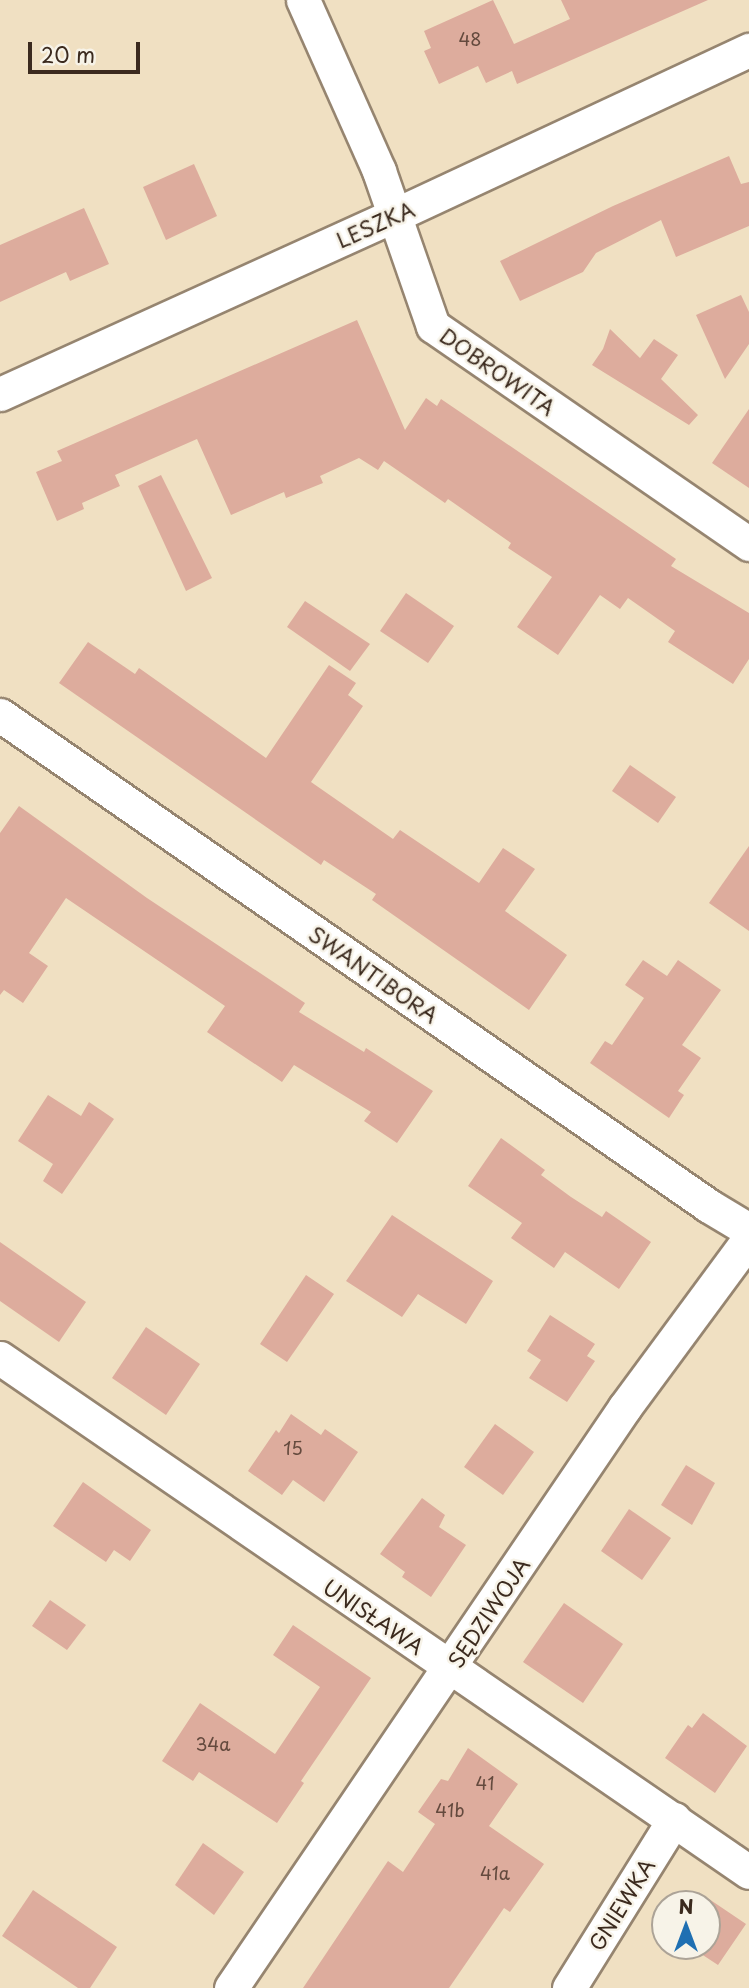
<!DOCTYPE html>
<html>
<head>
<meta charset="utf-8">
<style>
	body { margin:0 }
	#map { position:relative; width:749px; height:1988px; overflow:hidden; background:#f0e0c2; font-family:"Playpen Sans",sans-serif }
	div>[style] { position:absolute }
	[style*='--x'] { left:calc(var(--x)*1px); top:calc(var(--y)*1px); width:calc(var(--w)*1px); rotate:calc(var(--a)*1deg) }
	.building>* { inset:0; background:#ddac9d }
	.roads { filter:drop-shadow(2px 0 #968570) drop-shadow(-2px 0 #968570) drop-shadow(0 2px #968570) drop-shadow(0 -2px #968570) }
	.minor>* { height:33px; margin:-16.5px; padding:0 16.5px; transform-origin:16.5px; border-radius:16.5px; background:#fff }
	span { translate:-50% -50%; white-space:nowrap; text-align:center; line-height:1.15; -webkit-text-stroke:5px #f7f3e8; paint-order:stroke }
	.number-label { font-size:18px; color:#644a3e }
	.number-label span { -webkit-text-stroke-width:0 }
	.street-label { font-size:21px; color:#3b2a1e }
	.north { position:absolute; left:651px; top:1890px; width:70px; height:70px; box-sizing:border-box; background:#f7f3e8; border:2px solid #aca397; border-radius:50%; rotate:0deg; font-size:19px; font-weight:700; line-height:28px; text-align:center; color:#3b2a1e }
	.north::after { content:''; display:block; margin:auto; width:24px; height:32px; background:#1f6fb2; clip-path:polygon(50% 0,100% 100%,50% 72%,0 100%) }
	.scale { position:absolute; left:28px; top:42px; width:112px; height:32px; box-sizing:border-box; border:4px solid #3b2a1e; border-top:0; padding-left:9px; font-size:21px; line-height:24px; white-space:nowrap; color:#3b2a1e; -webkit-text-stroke:5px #f7f3e8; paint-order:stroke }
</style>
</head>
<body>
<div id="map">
	<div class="building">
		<div style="clip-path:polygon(493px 0,514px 44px,570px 19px,561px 0,708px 0,517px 84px,512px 71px,486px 83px,478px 66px,439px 84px,424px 51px,431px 48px,424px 31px)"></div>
		<div style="clip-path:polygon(729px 156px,741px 184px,749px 182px,749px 226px,676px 257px,661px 220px,596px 253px,583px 272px,520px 301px,500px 261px,613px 206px)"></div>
		<div style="clip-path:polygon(194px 164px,217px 216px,166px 240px,143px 187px)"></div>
		<div style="clip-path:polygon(84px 208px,109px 264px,70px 281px,66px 272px,0 302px,0 245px)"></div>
		<div style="clip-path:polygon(741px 295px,749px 312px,749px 344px,725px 379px,696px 315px)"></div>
		<div style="clip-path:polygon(357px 320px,405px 430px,426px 398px,437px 406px,441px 399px,676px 559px,671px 566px,749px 613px,749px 659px,733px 684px,668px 642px,675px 631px,628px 598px,620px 609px,600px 595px,558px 655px,517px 627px,552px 577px,508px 548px,511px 543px,448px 499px,445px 503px,384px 461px,378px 470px,359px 458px,320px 476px,323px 483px,286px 498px,284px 492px,231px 515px,197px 439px,115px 475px,120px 486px,82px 503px,84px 509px,57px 521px,36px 472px,62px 461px,57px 451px)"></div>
		<div style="clip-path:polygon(610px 329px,640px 358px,654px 339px,678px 355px,661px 379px,698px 415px,689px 425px,592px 365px,603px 349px)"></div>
		<div style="clip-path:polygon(749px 409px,749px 488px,712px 463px)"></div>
		<div style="clip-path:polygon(161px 475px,212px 578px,186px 591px,138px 486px)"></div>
		<div style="clip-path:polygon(406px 593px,454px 626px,428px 663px,380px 631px)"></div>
		<div style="clip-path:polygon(305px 601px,370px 644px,350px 671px,287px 627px)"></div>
		<div style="clip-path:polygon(88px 642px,135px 674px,139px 668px,266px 758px,329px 665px,356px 683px,348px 695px,363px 706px,311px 782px,393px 839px,400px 830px,479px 883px,503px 848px,535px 869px,505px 911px,567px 955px,529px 1010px,372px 900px,376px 894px,324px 860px,321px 865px,59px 683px)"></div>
		<div style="clip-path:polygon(630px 765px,676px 797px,658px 823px,612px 791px)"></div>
		<div style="clip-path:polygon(19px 806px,147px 898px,305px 1003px,299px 1012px,364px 1052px,366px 1048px,433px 1091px,397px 1143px,364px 1121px,371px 1112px,294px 1065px,282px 1082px,207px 1032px,225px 1006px,66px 898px,29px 953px,48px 966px,23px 1003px,4px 990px,0 995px,0 833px)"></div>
		<div style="clip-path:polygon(749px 846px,749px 931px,709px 903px)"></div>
		<div style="clip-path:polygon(643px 960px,667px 976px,678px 960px,721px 990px,682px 1045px,701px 1058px,678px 1091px,684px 1095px,669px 1118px,590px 1063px,605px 1041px,612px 1045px,644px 998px,625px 985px)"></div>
		<div style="clip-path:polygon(48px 1095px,81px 1116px,89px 1102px,114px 1119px,62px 1194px,43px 1181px,53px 1164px,18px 1141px)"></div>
		<div style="clip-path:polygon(501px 1138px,545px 1170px,541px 1175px,571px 1197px,602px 1217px,606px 1211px,651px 1242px,619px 1289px,565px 1252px,554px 1268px,511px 1238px,522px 1223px,468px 1186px)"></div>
		<div style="clip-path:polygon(392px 1215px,493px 1281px,466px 1324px,418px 1294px,402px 1317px,346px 1281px)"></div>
		<div style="clip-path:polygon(0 1242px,86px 1302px,59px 1342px,0 1301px)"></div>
		<div style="clip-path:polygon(306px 1275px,334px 1294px,287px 1362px,260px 1344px)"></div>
		<div style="clip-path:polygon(550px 1315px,595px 1344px,587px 1356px,595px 1361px,567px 1402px,529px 1378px,541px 1360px,527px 1351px)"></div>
		<div style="clip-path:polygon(146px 1327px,200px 1364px,166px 1415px,112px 1378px)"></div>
		<div style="clip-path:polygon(291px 1414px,321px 1435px,325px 1429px,358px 1452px,324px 1502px,293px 1480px,282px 1495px,248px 1471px,276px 1430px,279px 1433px)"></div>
		<div style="clip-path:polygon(495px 1424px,534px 1452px,503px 1495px,464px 1467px)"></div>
		<div style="clip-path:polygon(686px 1465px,715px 1483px,692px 1525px,661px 1505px)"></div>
		<div style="clip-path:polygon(83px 1482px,151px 1530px,130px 1561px,114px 1550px,106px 1562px,53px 1526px)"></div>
		<div style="clip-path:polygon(422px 1498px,445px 1515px,439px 1527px,466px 1545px,431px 1597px,402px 1577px,405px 1572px,380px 1554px)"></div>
		<div style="clip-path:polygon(629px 1509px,671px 1538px,642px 1580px,601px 1551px)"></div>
		<div style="clip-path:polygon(50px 1600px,86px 1625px,67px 1650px,32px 1626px)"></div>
		<div style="clip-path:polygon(564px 1603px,623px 1644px,583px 1703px,523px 1662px)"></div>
		<div style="clip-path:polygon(293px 1625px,371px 1678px,301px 1781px,304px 1783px,277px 1823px,199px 1772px,193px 1781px,162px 1761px,200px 1703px,275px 1754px,320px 1687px,273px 1655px)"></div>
		<div style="clip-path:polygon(703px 1713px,747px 1746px,715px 1793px,665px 1758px,688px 1725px,692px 1728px)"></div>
		<div style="clip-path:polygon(468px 1748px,518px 1784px,489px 1826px,544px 1864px,510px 1912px,504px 1908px,449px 1988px,303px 1988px,388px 1861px,403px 1872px,435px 1824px,418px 1812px,441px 1779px,448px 1781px)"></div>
		<div style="clip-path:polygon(203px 1843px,244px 1872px,214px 1915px,175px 1885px)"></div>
		<div style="clip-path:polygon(33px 1890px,117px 1947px,90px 1988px,78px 1988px,2px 1936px)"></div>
		<div style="clip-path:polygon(709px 1899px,746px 1924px,718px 1965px,689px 1946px,707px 1946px,705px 1904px)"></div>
	</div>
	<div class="roads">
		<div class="minor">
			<div style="--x:303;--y:0;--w:187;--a:66"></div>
			<div style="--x:379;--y:171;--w:164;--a:70.8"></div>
			<div style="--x:433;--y:326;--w:384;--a:34.6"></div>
			<div style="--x:0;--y:394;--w:434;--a:-24.4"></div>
			<div style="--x:395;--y:215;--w:391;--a:-25"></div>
			<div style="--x:0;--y:715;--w:862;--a:34.7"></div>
			<div style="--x:709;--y:1206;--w:47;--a:31"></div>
			<div style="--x:0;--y:1358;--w:908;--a:34.46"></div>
			<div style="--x:231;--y:1988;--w:702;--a:-55.86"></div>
			<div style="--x:625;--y:1407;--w:209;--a:-53.6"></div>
			<div style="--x:569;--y:1988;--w:199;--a:-58.1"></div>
		</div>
	</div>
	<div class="number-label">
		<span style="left:470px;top:39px">48</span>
		<span style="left:293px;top:1448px">15</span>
		<span style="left:213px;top:1744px">34a</span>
		<span style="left:485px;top:1783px">41</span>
		<span style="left:450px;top:1810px">41b</span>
		<span style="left:495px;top:1873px">41a</span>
	</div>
	<div class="street-label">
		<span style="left:375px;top:224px;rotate:-24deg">LESZKA</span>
		<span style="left:498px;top:371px;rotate:35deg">DOBROWITA</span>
		<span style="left:374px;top:974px;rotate:35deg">SWANTIBORA</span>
		<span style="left:488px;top:1612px;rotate:-56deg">SĘDZIWOJA</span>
		<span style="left:374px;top:1616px;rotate:34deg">UNISŁAWA</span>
		<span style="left:621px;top:1904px;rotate:-58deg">GNIEWKA</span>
	</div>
	<div class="north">N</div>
	<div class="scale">20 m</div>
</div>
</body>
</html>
